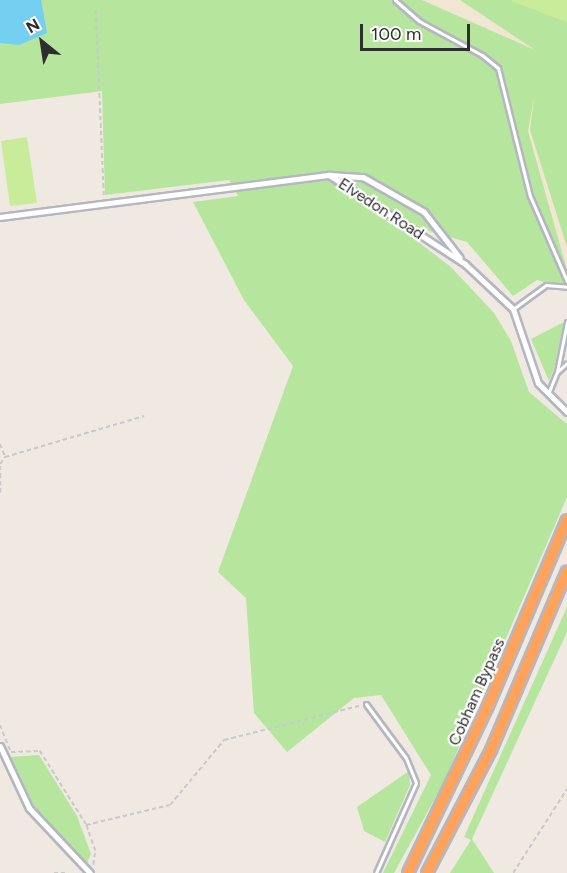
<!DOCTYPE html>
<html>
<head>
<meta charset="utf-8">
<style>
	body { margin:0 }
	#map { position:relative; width:567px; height:873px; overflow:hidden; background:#efe9e1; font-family:Figtree,sans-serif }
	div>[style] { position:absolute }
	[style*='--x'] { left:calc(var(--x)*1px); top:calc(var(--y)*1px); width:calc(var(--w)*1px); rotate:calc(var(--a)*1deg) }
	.education>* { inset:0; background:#f0e6d1 }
	.green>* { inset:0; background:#b6e59e }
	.pitch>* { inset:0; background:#c9ec9a }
	.water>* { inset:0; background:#75cff0 }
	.path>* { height:1.5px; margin-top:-0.75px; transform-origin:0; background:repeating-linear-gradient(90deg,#c9c9c9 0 4.5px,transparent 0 7.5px) }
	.roads { filter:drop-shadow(2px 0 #b4b7c1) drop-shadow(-2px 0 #b4b7c1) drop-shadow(0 2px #b4b7c1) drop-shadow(0 -2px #b4b7c1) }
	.lane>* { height:3px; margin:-1.5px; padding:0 1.5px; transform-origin:1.5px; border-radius:1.5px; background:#fff }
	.street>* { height:5px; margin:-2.5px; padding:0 2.5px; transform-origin:2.5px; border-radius:2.5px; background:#fff }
	.highway>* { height:10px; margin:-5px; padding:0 5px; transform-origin:5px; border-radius:5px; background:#ffa35c }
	span { translate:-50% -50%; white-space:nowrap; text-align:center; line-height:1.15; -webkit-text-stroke:4.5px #fff; paint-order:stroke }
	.street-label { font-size:16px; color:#2e2e2e }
	.north { position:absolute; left:12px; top:12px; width:60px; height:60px; -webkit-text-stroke:4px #fff; paint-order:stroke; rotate:330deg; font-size:16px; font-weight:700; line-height:24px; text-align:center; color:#2e2e2e }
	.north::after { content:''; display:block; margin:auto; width:21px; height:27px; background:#2e2e2e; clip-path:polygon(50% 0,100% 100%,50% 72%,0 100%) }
	.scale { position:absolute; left:360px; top:24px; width:110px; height:27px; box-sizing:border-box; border:3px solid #2e2e2e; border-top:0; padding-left:8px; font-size:18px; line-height:21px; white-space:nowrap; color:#2e2e2e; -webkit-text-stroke:4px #fff; paint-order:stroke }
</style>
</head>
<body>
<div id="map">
	<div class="education">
		<div style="clip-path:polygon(422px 0,567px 0,567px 270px,528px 131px,540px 52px)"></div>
	</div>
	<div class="green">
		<div style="clip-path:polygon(0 0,422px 0,535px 50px,460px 0,567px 0,567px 247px,530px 130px,534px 97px,528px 131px,567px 270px,567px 288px,537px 280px,513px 296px,467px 242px,388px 219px,451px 267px,494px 313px,511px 341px,529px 392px,567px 424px,567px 497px,443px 784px,394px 873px,383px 873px,431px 775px,381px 695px,354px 698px,287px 752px,254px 713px,246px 598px,218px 572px,293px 366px,244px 300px,193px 202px,238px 196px,229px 180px,105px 195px,102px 91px,0 104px)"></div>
		<div style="clip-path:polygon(564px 322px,554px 369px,549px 381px,531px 339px)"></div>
		<div style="clip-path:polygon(567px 607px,567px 632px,472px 839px,494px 873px,450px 873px,471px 840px,464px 837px)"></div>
		<div style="clip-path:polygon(39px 755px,77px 816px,91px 854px,87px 863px,55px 832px,24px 793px,10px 757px)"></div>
		<div style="clip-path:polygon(409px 771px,410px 785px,385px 842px,364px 831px,357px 807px)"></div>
	</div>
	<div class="pitch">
		<div style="clip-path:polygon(567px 0,567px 22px,511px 1px,512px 0)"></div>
		<div style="clip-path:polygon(27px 137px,37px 203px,10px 206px,1px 141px)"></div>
	</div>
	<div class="water">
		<div style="clip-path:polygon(0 0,41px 0,47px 33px,19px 45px,0 43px)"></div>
	</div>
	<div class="path">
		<div style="--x:96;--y:11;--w:185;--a:87.5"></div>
		<div style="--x:0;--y:444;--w:13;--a:67"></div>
		<div style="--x:0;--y:493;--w:29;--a:-90"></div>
		<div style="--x:0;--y:464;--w:9;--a:-54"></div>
		<div style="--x:5;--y:457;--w:145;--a:-16.4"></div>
		<div style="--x:0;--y:725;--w:29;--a:68"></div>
		<div style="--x:11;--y:752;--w:29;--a:-2"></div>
		<div style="--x:40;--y:751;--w:86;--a:57.8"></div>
		<div style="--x:93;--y:865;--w:14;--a:-82"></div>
		<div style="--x:95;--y:851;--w:28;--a:-109"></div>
		<div style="--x:86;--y:825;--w:86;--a:-13.4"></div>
		<div style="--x:170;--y:805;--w:85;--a:-50.3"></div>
		<div style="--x:224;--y:740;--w:142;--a:-14.2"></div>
		<div style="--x:54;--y:873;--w:11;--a:0"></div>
		<div style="--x:513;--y:873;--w:100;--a:-57.3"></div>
	</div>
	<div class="roads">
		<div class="lane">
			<div style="--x:395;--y:0;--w:32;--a:41"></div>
			<div style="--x:419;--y:21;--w:72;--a:28.4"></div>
			<div style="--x:482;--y:55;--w:21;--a:39"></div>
			<div style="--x:498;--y:68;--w:132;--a:76"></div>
			<div style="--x:530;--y:196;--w:93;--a:66.5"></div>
			<div style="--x:513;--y:309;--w:41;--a:-36"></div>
			<div style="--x:546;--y:285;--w:21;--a:5"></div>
			<div style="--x:557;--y:372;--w:51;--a:-78.7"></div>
			<div style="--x:548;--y:394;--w:24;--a:-68"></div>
			<div style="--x:557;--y:372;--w:13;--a:-42"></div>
			<div style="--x:366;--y:704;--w:67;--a:53.5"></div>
			<div style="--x:406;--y:758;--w:27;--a:68"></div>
			<div style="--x:416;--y:783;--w:98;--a:114"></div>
		</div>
		<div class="street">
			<div style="--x:331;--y:175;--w:32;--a:4"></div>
			<div style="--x:363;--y:177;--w:70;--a:29.8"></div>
			<div style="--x:424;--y:212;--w:58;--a:52"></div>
			<div style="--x:0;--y:217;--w:332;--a:-7.3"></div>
			<div style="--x:329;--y:175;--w:163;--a:33.2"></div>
			<div style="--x:465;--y:264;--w:66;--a:43.2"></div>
			<div style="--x:513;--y:309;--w:78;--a:71.3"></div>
			<div style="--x:538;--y:383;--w:41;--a:45"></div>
			<div style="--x:0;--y:746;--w:68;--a:64.9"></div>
			<div style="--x:29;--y:808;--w:89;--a:46.8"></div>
		</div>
		<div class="highway">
			<div style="--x:408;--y:873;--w:185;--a:-64.4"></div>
			<div style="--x:488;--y:706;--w:202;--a:-67"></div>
			<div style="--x:427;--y:873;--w:139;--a:-62.5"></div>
			<div style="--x:491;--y:750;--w:194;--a:-67"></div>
		</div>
	</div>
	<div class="street-label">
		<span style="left:381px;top:209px;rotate:33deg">Elvedon Road</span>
		<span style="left:477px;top:692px;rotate:-66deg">Cobham Bypass</span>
	</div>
	<div class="north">N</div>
	<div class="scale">100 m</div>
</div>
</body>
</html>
